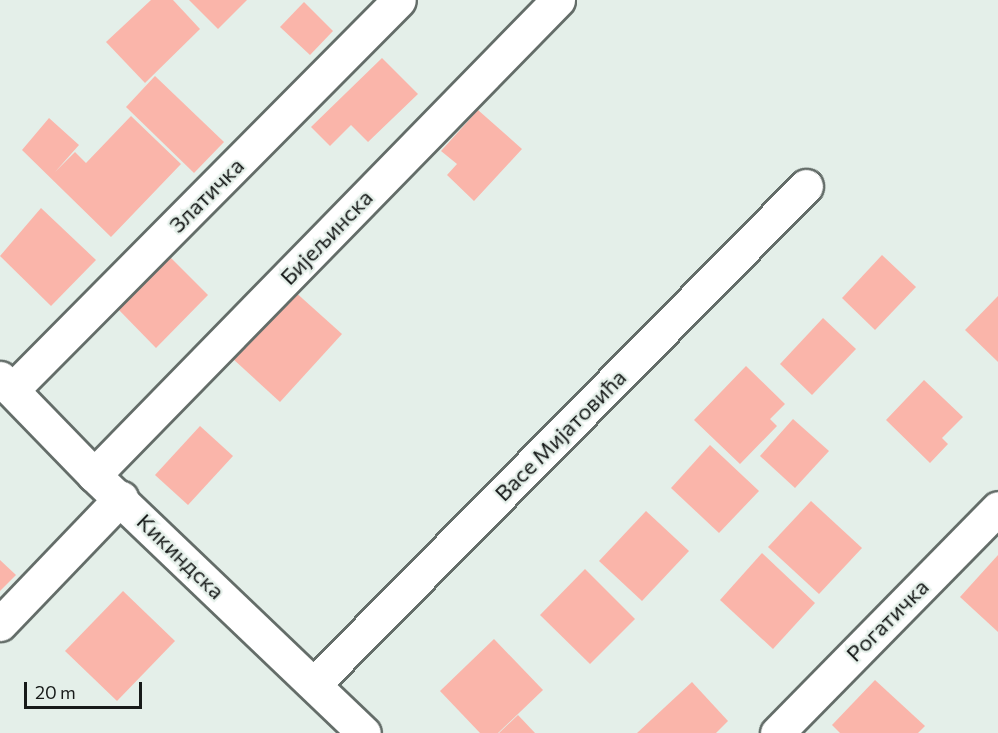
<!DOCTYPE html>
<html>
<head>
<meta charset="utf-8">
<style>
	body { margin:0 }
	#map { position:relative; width:998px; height:733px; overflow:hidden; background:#e4efe9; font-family:Commissioner,sans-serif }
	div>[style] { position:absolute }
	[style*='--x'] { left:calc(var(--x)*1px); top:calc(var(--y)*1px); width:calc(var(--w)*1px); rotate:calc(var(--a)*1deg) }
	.building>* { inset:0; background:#fab5aa }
	.roads { filter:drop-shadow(2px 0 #646d69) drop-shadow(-2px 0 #646d69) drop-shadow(0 2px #646d69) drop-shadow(0 -2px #646d69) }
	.minor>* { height:33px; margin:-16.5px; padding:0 16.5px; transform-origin:16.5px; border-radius:16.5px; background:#fff }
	span { translate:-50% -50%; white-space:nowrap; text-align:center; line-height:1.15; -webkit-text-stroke:4.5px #e4efe9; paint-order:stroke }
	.street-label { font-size:22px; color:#171a19 }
	.scale { position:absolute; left:24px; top:682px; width:118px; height:27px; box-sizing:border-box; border:3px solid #171a19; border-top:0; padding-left:8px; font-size:18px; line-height:21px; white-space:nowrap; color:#171a19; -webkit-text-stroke:4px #e4efe9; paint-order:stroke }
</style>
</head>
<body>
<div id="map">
	<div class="building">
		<div style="clip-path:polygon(151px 0,173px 0,200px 29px,145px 83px,106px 42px)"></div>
		<div style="clip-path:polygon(189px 0,247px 0,218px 29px)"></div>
		<div style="clip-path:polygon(304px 2px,333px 31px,310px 55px,280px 27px)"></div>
		<div style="clip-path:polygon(382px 58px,418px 94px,368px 142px,351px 125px,330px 146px,311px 127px)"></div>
		<div style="clip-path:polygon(155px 76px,224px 142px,194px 173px,126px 107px)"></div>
		<div style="clip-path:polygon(478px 110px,522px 149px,474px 201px,447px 175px,457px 164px,441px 151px)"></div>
		<div style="clip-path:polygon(131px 116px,181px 164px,111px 237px,22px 150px,49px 118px,79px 145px,55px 172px,75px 152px,86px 163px)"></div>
		<div style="clip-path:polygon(41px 208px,96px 260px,51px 306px,0 256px)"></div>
		<div style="clip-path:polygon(882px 255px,916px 287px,875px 330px,842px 298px)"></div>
		<div style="clip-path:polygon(170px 257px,208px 295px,156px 348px,118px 309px)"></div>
		<div style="clip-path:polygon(293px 290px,342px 334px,280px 402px,232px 358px)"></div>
		<div style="clip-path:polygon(998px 296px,998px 362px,965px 330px)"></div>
		<div style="clip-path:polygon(823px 318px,856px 349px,812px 395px,780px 364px)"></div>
		<div style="clip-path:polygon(746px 366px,785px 404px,770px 419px,777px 426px,740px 464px,694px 420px)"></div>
		<div style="clip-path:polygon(924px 380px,963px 417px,942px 438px,948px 444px,930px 463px,886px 420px)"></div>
		<div style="clip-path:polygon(793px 419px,829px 451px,795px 488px,760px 456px)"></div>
		<div style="clip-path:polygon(200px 426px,233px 456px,188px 505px,155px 475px)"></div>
		<div style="clip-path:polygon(710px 445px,759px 491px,719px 533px,671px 488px)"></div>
		<div style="clip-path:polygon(811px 501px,862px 548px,819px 594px,768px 547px)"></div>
		<div style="clip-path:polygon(646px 511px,689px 551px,642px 601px,599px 561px)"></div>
		<div style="clip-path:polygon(762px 553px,815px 603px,773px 649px,720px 600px)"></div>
		<div style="clip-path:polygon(998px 555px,998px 632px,960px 597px)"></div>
		<div style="clip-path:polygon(0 560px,16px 575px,0 591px)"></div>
		<div style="clip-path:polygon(585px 569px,635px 619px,590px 664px,540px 615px)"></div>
		<div style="clip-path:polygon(123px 591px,175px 641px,117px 701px,65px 651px)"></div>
		<div style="clip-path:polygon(494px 639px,543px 690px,498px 733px,480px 733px,440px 691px)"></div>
		<div style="clip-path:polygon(875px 680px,925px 726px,918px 733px,840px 733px,832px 725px)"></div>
		<div style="clip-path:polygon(692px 682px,728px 721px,716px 733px,637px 733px)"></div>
		<div style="clip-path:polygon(518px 715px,535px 733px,499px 733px)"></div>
	</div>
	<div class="roads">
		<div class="minor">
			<div style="--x:0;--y:378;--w:135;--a:45.9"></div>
			<div style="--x:94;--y:475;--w:373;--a:43.7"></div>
			<div style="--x:12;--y:390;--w:549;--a:-45.22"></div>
			<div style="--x:94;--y:475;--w:664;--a:-45.67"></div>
			<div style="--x:0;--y:624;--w:175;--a:-46.2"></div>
			<div style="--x:314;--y:684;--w:700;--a:-45.35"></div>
			<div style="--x:777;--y:733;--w:315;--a:-45.5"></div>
		</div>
	</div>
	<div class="street-label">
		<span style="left:206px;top:195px;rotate:-45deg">Златичка</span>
		<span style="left:326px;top:237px;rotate:-46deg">Бијељинска</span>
		<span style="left:560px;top:435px;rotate:-45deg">Васе Мијатовића</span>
		<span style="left:181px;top:556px;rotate:44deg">Кикиндска</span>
		<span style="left:887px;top:620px;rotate:-45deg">Рогатичка</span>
	</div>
	<div class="scale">20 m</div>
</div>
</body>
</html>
